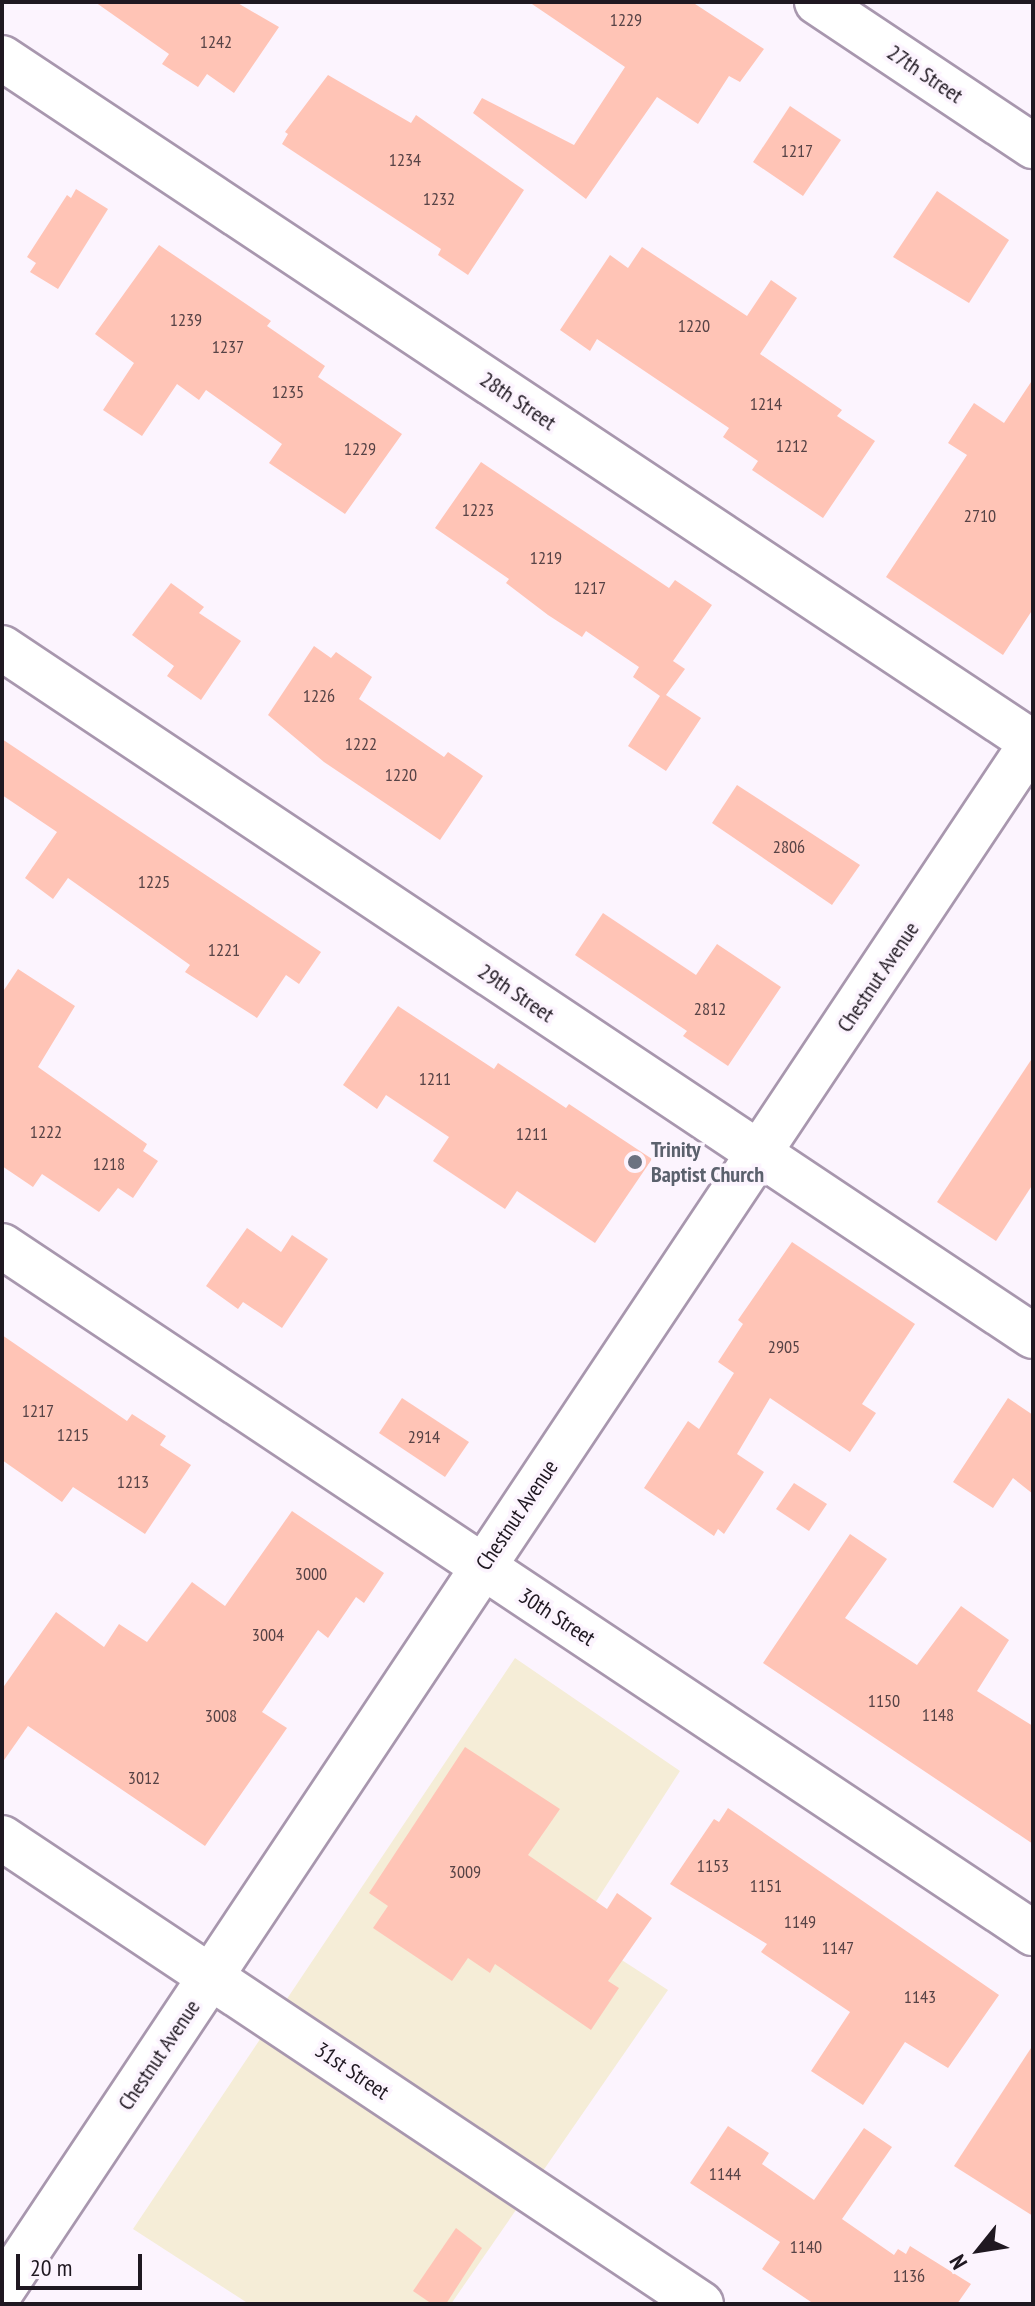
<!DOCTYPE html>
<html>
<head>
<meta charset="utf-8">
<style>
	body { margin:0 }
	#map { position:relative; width:1035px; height:2306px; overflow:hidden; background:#fcf4fe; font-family:"PT Sans Narrow",sans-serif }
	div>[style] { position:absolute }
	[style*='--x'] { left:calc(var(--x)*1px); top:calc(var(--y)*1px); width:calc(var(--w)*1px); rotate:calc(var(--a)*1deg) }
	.commercial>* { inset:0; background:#f5edd7 }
	.building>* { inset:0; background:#ffc4b6 }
	.roads { filter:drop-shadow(2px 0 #a897ae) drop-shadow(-2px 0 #a897ae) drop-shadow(0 2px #a897ae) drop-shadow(0 -2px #a897ae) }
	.minor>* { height:44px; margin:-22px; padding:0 22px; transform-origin:22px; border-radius:22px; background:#fff }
	.secondary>* { height:44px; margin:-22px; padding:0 22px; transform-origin:22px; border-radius:22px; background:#fff }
	.dots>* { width:22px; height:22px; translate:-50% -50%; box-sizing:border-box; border:4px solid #fcf4fe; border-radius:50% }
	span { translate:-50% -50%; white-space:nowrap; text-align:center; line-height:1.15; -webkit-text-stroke:7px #fcf4fe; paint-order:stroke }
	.number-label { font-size:18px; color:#574346 }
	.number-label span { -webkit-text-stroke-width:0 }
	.street-label { font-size:22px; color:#1f1821 }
	.worship-label { font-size:22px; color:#5b616d; font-weight:700 }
	.left { translate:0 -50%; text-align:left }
	.frame { position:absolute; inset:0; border:4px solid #1f1821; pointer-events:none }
	.north { position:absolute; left:939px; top:2210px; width:80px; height:80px; -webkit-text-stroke:6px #fcf4fe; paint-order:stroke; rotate:240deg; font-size:22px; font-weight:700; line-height:32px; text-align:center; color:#1f1821 }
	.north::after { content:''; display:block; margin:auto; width:28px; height:36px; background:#1f1821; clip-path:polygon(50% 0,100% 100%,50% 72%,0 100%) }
	.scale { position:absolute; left:16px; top:2254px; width:126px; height:36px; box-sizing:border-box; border:4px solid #1f1821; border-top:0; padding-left:10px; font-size:24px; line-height:28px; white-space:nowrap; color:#1f1821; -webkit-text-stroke:6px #fcf4fe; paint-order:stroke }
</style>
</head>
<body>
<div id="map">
	<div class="commercial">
		<div style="clip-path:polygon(515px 1658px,680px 1771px,577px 1931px,668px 1990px,451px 2304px,249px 2304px,133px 2229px)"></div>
	</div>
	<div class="building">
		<div style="clip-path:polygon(95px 2px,236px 2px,279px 27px,234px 93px,207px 74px,198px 87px,162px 64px,169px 54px)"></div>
		<div style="clip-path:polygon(529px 2px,692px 2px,764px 49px,740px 82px,729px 76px,698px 124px,657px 97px,586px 199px,473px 113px,482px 98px,574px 145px,625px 67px)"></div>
		<div style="clip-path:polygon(328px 75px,411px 123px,416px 115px,524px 190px,468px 275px,438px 255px,441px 249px,282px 144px,288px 134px,285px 132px)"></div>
		<div style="clip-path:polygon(790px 106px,841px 140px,803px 196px,753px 162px)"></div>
		<div style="clip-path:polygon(76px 189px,108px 209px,58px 289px,30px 272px,36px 263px,27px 257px,67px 195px,71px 198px)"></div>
		<div style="clip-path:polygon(937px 191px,1009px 240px,969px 303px,893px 257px)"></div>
		<div style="clip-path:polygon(159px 245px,271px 321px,267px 326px,325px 366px,318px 377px,402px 434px,345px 514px,269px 463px,282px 444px,206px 390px,199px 400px,177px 384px,142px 436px,103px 410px,134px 363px,95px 334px)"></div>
		<div style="clip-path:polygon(642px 247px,747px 316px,771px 280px,797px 298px,760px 354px,842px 410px,837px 416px,875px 441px,823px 518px,752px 470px,758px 461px,723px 437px,729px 428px,597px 339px,590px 351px,560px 330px,610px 255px,628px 268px)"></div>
		<div style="clip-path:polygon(1033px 379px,1033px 609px,1003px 655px,886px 577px,967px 455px,948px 443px,974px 403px,1004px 423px)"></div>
		<div style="clip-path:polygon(481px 462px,669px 588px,675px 580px,712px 605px,673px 661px,685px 669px,666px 695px,701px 718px,666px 771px,628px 746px,660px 696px,633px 677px,639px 667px,586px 631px,582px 637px,548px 615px,506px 583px,509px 579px,435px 528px)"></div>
		<div style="clip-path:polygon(171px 583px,204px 607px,199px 613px,241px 641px,201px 700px,167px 676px,174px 666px,132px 635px)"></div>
		<div style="clip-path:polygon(314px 646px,331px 658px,336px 652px,372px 677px,359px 699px,444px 757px,448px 752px,483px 776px,440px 840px,324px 762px,268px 715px)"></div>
		<div style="clip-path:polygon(2px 739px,321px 952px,299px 984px,286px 975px,257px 1018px,185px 972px,190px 965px,68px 878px,53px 899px,25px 878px,57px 832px,2px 795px)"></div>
		<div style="clip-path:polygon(737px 785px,860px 865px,832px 905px,712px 823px)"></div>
		<div style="clip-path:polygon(603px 913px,696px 975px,717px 944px,781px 987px,728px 1066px,683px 1036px,687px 1031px,575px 955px)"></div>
		<div style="clip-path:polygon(18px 969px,75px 1006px,38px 1067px,147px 1144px,143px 1151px,158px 1161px,133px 1198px,118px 1188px,99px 1212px,42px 1174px,33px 1187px,2px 1166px,2px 993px)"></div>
		<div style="clip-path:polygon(398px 1006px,494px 1069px,498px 1063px,566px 1108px,569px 1104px,652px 1159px,595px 1243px,517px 1191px,505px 1209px,433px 1161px,449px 1137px,386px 1095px,377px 1109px,343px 1085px)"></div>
		<div style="clip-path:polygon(1033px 1057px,1033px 1184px,996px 1241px,937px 1202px)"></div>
		<div style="clip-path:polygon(247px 1228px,281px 1252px,292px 1235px,328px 1259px,282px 1328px,243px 1302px,238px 1309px,206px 1286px)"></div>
		<div style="clip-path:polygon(792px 1242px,915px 1324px,862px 1404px,876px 1413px,850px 1452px,770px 1398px,737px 1454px,764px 1472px,724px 1534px,718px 1529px,714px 1536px,644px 1488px,688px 1421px,699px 1429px,734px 1373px,718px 1362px,743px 1324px,738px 1320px)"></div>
		<div style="clip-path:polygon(2px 1335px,127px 1421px,132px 1414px,166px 1436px,160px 1445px,191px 1465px,145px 1534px,73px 1487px,62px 1502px,2px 1460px)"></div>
		<div style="clip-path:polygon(402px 1398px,469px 1442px,445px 1477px,379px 1433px)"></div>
		<div style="clip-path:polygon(1008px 1398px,1033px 1415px,1033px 1494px,1013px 1478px,993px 1508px,953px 1482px)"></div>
		<div style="clip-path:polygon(794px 1483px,827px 1504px,809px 1531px,776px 1509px)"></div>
		<div style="clip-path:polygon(292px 1511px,384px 1573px,364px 1603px,356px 1597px,328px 1638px,318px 1630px,262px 1712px,287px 1728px,205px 1846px,28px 1726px,2px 1763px,2px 1689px,56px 1612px,104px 1647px,119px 1624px,147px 1642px,192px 1582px,225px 1606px)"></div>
		<div style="clip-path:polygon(850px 1534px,887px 1559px,845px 1618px,917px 1665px,961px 1606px,1009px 1640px,977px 1691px,1033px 1726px,1033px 1844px,763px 1663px)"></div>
		<div style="clip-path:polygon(465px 1747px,560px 1809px,528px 1855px,607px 1909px,617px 1893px,652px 1918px,608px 1981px,619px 1988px,591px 2030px,495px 1964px,490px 1973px,468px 1958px,452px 1981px,373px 1928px,388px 1906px,369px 1893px)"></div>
		<div style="clip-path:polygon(728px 1808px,999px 1995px,948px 2068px,905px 2042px,863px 2105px,811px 2071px,850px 2012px,761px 1952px,767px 1944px,670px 1884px,714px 1819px,719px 1822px)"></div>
		<div style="clip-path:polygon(1033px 2045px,1033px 2216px,954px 2166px)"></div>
		<div style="clip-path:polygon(728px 2126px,769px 2153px,762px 2164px,814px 2200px,864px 2128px,892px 2147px,842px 2219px,894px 2255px,898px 2249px,906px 2254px,910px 2246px,971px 2284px,957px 2304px,814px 2304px,762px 2269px,780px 2242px,690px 2183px)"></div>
		<div style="clip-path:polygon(456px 2228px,482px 2248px,446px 2304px,432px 2304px,413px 2291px)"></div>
	</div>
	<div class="roads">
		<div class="minor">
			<div style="--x:2;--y:648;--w:1239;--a:33.72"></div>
			<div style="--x:2;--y:1246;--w:1239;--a:33.68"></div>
			<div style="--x:2;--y:1838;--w:840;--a:33.69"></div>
		</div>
		<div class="secondary">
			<div style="--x:817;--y:2;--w:260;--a:33.7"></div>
			<div style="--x:2;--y:58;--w:1238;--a:33.6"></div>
			<div style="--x:2;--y:2290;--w:1861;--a:-56.35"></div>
		</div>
	</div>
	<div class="dots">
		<div style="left:635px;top:1162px;background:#6b7280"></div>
	</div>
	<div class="number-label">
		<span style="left:626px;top:20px">1229</span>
		<span style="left:216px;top:42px">1242</span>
		<span style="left:797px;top:151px">1217</span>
		<span style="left:405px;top:160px">1234</span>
		<span style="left:439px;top:199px">1232</span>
		<span style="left:186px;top:320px">1239</span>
		<span style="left:694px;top:326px">1220</span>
		<span style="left:228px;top:347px">1237</span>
		<span style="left:288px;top:392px">1235</span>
		<span style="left:766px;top:404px">1214</span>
		<span style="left:792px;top:446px">1212</span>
		<span style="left:360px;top:449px">1229</span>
		<span style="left:478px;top:510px">1223</span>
		<span style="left:980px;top:516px">2710</span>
		<span style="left:546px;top:558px">1219</span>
		<span style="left:590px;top:588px">1217</span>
		<span style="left:319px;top:696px">1226</span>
		<span style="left:361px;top:744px">1222</span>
		<span style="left:401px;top:775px">1220</span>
		<span style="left:789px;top:847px">2806</span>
		<span style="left:154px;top:882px">1225</span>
		<span style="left:224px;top:950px">1221</span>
		<span style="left:710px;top:1009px">2812</span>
		<span style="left:435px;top:1079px">1211</span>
		<span style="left:46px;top:1132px">1222</span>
		<span style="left:532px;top:1134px">1211</span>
		<span style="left:109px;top:1164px">1218</span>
		<span style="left:784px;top:1347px">2905</span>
		<span style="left:38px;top:1411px">1217</span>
		<span style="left:73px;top:1435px">1215</span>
		<span style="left:424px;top:1437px">2914</span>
		<span style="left:133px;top:1482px">1213</span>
		<span style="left:311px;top:1574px">3000</span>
		<span style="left:268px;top:1635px">3004</span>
		<span style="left:884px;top:1701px">1150</span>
		<span style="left:938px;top:1715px">1148</span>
		<span style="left:221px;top:1716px">3008</span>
		<span style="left:144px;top:1778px">3012</span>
		<span style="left:713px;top:1866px">1153</span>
		<span style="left:465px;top:1872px">3009</span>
		<span style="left:766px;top:1886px">1151</span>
		<span style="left:800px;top:1922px">1149</span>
		<span style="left:838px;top:1948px">1147</span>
		<span style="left:920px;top:1997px">1143</span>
		<span style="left:725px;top:2174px">1144</span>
		<span style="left:806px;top:2247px">1140</span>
		<span style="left:909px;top:2276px">1136</span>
	</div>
	<div class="street-label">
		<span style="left:925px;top:74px;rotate:34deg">27th Street</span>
		<span style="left:518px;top:401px;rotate:34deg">28th Street</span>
		<span style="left:878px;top:977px;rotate:-56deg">Chestnut Avenue</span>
		<span style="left:516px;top:993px;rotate:34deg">29th Street</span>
		<span style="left:517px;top:1515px;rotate:-56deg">Chestnut Avenue</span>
		<span style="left:557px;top:1617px;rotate:33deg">30th Street</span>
		<span style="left:159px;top:2055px;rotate:-56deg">Chestnut Avenue</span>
		<span style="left:352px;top:2071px;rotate:34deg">31st Street</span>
	</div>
	<div class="worship-label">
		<span class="left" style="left:651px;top:1162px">Trinity<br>Baptist Church</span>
	</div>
	<div class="frame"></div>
	<div class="north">N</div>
	<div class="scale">20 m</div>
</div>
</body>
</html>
